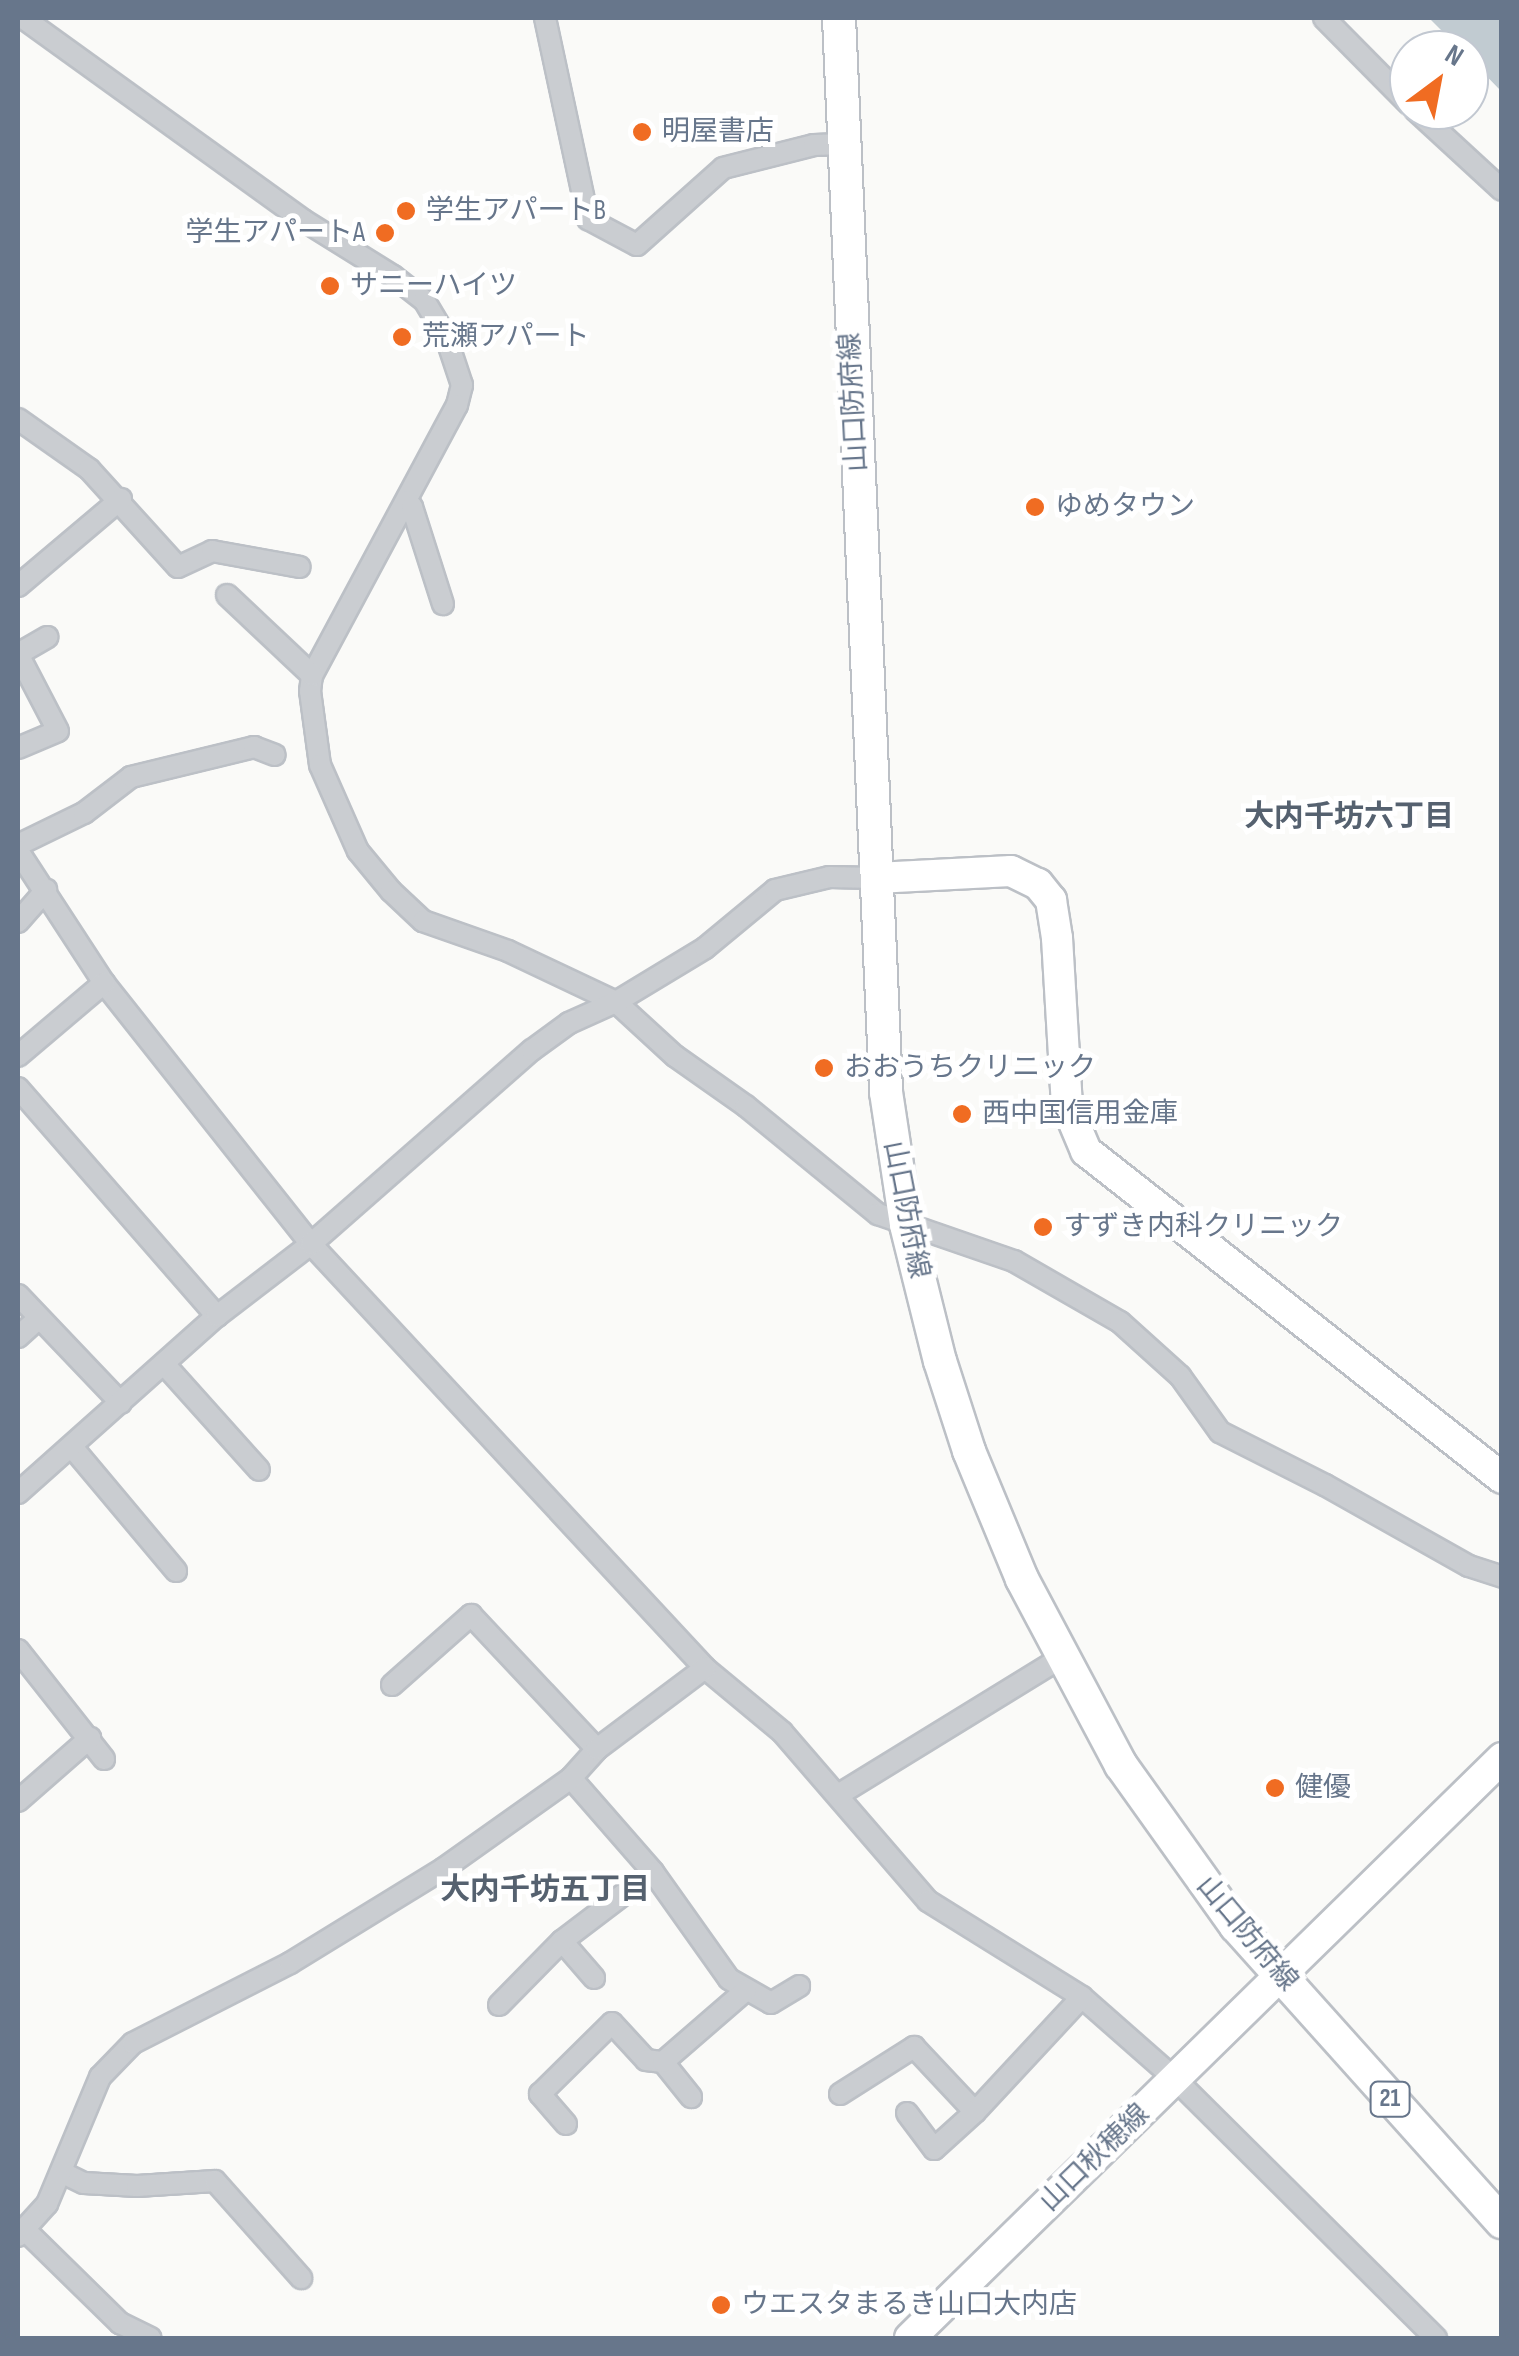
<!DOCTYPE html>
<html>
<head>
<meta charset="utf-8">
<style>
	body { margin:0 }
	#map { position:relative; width:1519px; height:2356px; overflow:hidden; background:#fafaf8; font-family:"Sofia Sans Condensed","Noto Sans JP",sans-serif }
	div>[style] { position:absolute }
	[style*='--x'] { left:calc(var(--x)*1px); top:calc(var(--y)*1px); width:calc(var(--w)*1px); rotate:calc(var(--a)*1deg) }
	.water>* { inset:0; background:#c1cbd1 }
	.roads { filter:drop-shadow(2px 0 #bcc0c6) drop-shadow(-2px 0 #bcc0c6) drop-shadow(0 2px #bcc0c6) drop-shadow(0 -2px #bcc0c6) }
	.street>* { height:20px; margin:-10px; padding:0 10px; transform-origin:10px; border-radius:10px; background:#cacdd1 }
	.secondary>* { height:30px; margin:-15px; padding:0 15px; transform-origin:15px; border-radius:15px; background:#fff }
	.primary>* { height:32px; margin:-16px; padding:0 16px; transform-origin:16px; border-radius:16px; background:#fff }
	.dots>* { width:28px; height:28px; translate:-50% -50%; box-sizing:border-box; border:5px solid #fff; border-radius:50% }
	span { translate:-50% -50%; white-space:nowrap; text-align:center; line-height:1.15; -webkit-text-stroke:10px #fff; paint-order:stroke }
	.shield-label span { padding:2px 8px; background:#fff; border:2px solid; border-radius:8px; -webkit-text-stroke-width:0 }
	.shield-label { font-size:25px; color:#67768b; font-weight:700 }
	.poi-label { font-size:28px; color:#67768b }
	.left { translate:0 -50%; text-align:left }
	.right { translate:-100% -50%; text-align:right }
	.street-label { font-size:28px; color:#67768b }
	.neighbourhood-label { font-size:30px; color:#55616f; font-weight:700 }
	.frame { position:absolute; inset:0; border:20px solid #67768b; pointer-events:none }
	.north { position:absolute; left:1389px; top:30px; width:100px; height:100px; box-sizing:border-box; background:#fff; border:2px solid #c2c8d1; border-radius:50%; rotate:32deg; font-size:28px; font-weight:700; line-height:40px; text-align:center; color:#67768b }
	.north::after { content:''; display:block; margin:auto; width:35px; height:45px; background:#f06c22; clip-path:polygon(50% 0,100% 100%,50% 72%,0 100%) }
</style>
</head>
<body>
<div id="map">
	<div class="water">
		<div style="clip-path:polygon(1429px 18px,1501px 18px,1501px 91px,1469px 58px,1469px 50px,1461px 50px)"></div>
	</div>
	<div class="roads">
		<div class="street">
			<div style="--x:23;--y:18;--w:345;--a:35.8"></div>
			<div style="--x:303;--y:220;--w:106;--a:31.9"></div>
			<div style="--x:393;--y:276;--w:39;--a:38"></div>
			<div style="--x:424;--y:300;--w:43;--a:59.3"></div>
			<div style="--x:446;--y:337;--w:51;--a:71.6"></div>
			<div style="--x:462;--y:385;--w:21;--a:104"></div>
			<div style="--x:457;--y:405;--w:306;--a:118.2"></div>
			<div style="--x:312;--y:675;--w:16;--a:97"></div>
			<div style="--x:310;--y:691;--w:75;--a:82.3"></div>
			<div style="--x:320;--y:765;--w:94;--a:66.2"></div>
			<div style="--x:358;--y:851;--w:52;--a:50.5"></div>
			<div style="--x:391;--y:891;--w:44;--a:43.2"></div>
			<div style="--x:423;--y:921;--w:90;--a:19.4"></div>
			<div style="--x:508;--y:951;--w:119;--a:25.3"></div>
			<div style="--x:616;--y:1002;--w:80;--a:42.5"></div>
			<div style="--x:675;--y:1056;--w:87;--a:35.2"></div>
			<div style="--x:746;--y:1106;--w:171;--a:39.3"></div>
			<div style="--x:878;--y:1214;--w:144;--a:19.1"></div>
			<div style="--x:1014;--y:1261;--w:122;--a:29.9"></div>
			<div style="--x:1120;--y:1322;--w:81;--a:42"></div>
			<div style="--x:1180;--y:1376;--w:69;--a:54.5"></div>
			<div style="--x:1220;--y:1432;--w:118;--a:26.8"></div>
			<div style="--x:1325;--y:1485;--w:165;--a:29.4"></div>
			<div style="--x:1469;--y:1566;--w:35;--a:18"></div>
			<div style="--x:545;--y:18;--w:206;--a:77.9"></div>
			<div style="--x:588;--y:219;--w:55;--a:28"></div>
			<div style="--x:637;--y:245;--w:115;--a:-41.8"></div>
			<div style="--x:723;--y:168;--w:94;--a:-14.2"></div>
			<div style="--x:814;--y:145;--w:30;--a:-2"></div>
			<div style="--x:1324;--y:18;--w:121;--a:45.3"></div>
			<div style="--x:1415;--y:110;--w:118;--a:42.6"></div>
			<div style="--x:18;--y:419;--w:87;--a:35.2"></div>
			<div style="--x:89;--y:469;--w:132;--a:47.8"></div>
			<div style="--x:178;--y:567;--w:38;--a:-25"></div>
			<div style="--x:212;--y:551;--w:89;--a:10.3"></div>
			<div style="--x:407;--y:501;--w:8;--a:50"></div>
			<div style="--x:412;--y:507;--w:102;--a:72.3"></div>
			<div style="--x:18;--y:586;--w:135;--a:-40.2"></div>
			<div style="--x:227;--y:595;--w:117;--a:43.3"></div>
			<div style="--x:18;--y:654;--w:34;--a:-30"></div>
			<div style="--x:18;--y:748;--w:43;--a:-23"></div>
			<div style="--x:58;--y:731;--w:87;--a:-117.5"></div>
			<div style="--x:18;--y:845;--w:73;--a:-25.9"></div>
			<div style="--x:84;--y:813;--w:59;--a:-37.5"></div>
			<div style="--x:131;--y:777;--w:127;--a:-13.7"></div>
			<div style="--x:254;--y:747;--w:22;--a:21"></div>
			<div style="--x:18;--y:851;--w:158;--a:56.9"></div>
			<div style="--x:104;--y:983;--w:333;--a:51.6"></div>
			<div style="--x:311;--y:1244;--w:579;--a:47.1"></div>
			<div style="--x:705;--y:1668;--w:100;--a:39.7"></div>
			<div style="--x:782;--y:1732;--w:223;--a:49.2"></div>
			<div style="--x:928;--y:1901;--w:181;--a:31.9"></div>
			<div style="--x:1082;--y:1997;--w:124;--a:41.4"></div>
			<div style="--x:1175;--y:2079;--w:368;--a:44.8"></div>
			<div style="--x:18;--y:922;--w:43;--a:-48.8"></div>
			<div style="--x:18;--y:1056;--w:113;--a:-40.3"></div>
			<div style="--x:18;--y:1088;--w:303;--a:48.9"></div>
			<div style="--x:18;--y:1295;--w:149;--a:46.4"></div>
			<div style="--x:18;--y:1337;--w:27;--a:-42"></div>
			<div style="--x:164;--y:1364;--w:142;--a:48.1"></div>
			<div style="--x:72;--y:1447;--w:162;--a:50"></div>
			<div style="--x:18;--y:1493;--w:266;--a:-41.7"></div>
			<div style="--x:217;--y:1316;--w:118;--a:-37.5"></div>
			<div style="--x:311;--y:1244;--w:294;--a:-41.3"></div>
			<div style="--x:532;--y:1050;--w:46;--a:-36.1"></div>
			<div style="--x:569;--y:1023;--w:51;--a:-24.1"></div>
			<div style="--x:616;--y:1002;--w:104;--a:-31.2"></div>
			<div style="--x:705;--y:948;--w:91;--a:-39.6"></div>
			<div style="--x:775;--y:890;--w:56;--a:-13.5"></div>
			<div style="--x:829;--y:877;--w:47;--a:1.2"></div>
			<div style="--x:18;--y:1650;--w:139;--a:51.7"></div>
			<div style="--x:392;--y:1685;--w:106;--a:-41.5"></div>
			<div style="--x:471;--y:1615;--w:184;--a:46.8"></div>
			<div style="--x:571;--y:1778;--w:125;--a:48.9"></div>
			<div style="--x:653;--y:1872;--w:131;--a:54.6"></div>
			<div style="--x:729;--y:1979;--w:48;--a:29.7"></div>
			<div style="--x:771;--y:2003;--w:33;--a:-31"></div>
			<div style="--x:838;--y:1795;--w:262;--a:-31.6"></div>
			<div style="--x:18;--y:1801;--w:96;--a:-41.2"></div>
			<div style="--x:562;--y:1941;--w:49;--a:49.1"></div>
			<div style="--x:499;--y:2005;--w:90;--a:-45.5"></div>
			<div style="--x:562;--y:1941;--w:114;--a:-37.2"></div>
			<div style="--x:663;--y:2062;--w:45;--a:51.3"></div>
			<div style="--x:840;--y:2094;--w:88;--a:-32.4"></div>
			<div style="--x:914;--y:2047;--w:89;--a:46.8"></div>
			<div style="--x:975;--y:2112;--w:157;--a:-47.1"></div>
			<div style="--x:907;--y:2113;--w:45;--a:53.1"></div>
			<div style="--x:934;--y:2149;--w:55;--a:-42.1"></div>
			<div style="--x:566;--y:2124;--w:40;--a:-131"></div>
			<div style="--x:540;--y:2094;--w:101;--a:-44.6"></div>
			<div style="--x:612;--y:2023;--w:50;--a:47.4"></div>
			<div style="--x:646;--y:2060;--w:17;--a:7"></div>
			<div style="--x:663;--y:2062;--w:110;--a:-40.9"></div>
			<div style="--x:61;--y:2172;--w:25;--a:26"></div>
			<div style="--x:84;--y:2183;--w:53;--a:3.2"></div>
			<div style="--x:137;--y:2186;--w:78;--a:-3.7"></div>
			<div style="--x:215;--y:2181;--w:130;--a:48.4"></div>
			<div style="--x:26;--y:2231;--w:132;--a:44.4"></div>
			<div style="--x:120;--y:2323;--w:34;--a:26"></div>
			<div style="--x:18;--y:2236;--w:43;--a:-47.8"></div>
			<div style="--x:47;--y:2204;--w:138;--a:-67.3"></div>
			<div style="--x:100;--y:2077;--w:47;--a:-45.9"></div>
			<div style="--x:133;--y:2043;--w:176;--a:-27"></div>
			<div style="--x:290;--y:1963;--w:180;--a:-31.6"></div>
			<div style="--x:443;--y:1869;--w:157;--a:-35.4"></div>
			<div style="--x:571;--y:1778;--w:39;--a:-48"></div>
			<div style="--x:597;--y:1749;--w:135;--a:-36.9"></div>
		</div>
		<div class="secondary">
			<div style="--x:876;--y:878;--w:135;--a:-3"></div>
			<div style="--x:1011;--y:871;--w:30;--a:26"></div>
			<div style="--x:1038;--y:884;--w:21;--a:51"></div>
			<div style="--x:1051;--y:900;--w:38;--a:81"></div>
			<div style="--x:1057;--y:938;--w:168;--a:86.6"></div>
			<div style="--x:1067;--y:1106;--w:49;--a:67.1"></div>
			<div style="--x:1086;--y:1151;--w:529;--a:38.17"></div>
			<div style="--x:910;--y:2338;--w:829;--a:-44.41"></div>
		</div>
		<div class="primary">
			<div style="--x:839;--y:18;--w:1075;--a:87.49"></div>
			<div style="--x:886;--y:1092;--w:134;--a:81.4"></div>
			<div style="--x:906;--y:1225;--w:140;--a:76"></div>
			<div style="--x:940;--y:1361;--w:95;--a:72.1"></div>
			<div style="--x:969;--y:1451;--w:139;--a:67.5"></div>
			<div style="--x:1022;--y:1579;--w:211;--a:62"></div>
			<div style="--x:1121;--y:1765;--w:198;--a:54.5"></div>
			<div style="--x:1236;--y:1926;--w:398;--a:48.1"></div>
		</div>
	</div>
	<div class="dots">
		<div style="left:642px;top:132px;background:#f06c22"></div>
		<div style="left:406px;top:211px;background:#f06c22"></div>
		<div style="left:385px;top:233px;background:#f06c22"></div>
		<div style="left:330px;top:286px;background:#f06c22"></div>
		<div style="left:402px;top:337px;background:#f06c22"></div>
		<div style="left:1035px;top:507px;background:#f06c22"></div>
		<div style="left:824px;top:1068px;background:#f06c22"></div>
		<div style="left:962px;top:1114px;background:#f06c22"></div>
		<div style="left:1043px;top:1227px;background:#f06c22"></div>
		<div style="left:1275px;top:1788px;background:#f06c22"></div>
		<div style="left:721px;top:2305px;background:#f06c22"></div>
	</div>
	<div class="shield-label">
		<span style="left:1390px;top:2099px">21</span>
	</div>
	<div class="poi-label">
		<span class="left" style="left:662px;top:132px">明屋書店</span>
		<span class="left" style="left:426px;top:211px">学生アパートB</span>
		<span class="right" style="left:365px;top:233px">学生アパートA</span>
		<span class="left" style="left:350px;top:286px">サニーハイツ</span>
		<span class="left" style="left:422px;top:337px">荒瀬アパート</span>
		<span class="left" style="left:1055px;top:507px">ゆめタウン</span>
		<span class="left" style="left:844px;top:1068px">おおうちクリニック</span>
		<span class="left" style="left:982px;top:1114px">西中国信用金庫</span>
		<span class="left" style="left:1063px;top:1227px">すずき内科クリニック</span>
		<span class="left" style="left:1295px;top:1788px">健優</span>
		<span class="left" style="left:741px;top:2305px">ウエスタまるき山口大内店</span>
	</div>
	<div class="street-label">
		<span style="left:854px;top:402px;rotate:-93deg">山口防府線</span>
		<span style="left:906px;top:1210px;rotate:79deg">山口防府線</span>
		<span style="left:1247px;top:1934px;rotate:50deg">山口防府線</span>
		<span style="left:1095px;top:2158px;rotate:-44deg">山口秋穂線</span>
	</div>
	<div class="neighbourhood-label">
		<span style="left:1349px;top:817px">大内千坊六丁目</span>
		<span style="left:545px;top:1890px">大内千坊五丁目</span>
	</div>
	<div class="frame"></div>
	<div class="north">N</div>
</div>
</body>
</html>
